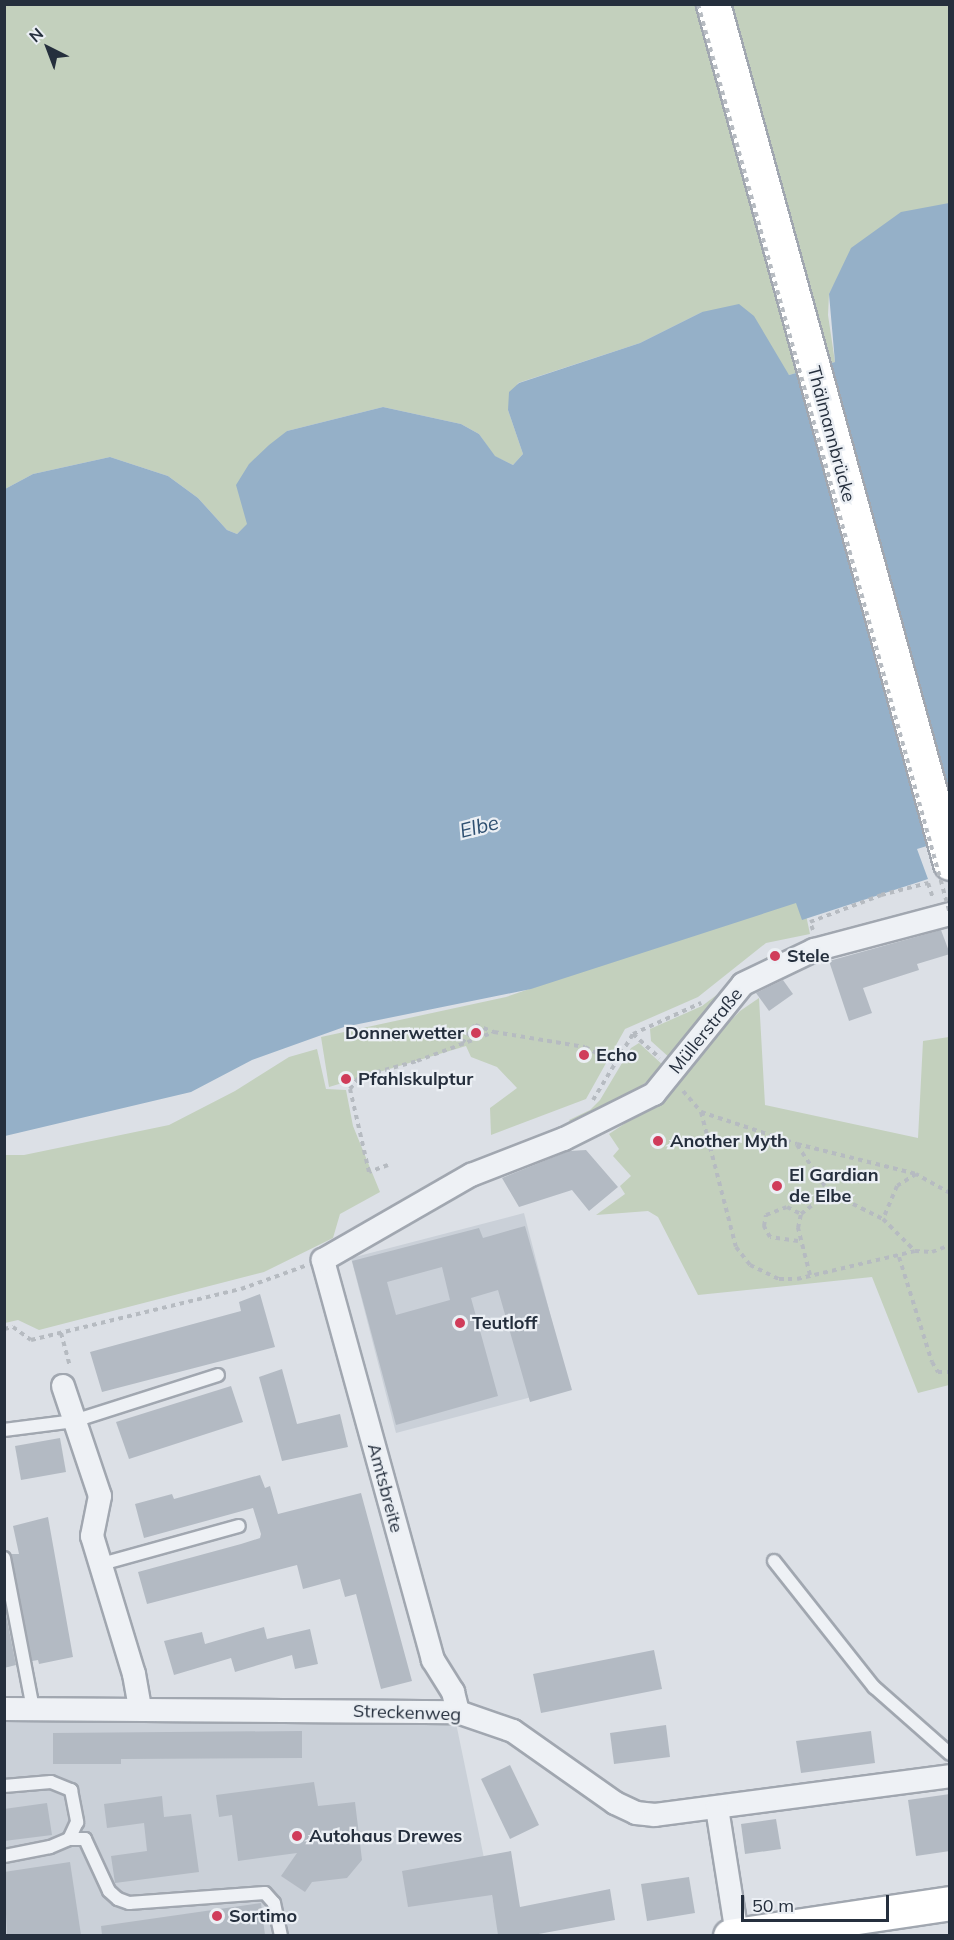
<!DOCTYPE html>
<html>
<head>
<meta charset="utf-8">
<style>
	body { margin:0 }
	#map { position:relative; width:954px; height:1940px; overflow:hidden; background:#dce0e6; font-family:Mulish,sans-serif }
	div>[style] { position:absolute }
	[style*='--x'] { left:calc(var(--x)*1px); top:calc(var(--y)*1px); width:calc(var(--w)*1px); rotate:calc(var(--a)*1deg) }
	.built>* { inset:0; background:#cad0d8 }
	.green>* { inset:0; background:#c3d0bd }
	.water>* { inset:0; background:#95b0c8 }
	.building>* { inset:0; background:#b3bac3 }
	.path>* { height:4px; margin-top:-2px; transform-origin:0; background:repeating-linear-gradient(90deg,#b6bbc1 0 4.5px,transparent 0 9px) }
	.roads { filter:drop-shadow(2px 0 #a1a7b0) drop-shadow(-2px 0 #a1a7b0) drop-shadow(0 2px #a1a7b0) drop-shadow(0 -2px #a1a7b0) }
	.lane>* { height:12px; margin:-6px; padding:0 6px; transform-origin:6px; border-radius:6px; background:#eef1f5 }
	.street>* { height:22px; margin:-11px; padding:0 11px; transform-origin:11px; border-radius:11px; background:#eef1f5 }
	.secondary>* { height:33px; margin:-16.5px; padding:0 16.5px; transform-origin:16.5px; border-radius:16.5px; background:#fff }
	.path-bridge>* { height:4px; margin-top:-2px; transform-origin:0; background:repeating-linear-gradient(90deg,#b6bbc1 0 4.5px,transparent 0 9px) }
	.dots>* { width:16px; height:16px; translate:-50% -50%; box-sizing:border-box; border:3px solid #ebeff4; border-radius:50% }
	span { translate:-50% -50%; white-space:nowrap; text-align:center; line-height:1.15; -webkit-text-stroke:4.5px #ebeff4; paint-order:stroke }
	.street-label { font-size:18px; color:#252f3d }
	.poi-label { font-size:18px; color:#252f3d; font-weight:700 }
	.left { translate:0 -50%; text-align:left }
	.right { translate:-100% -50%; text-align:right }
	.water-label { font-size:20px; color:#2f5071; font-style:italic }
	.frame { position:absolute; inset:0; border:6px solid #252f3d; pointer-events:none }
	.north { position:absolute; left:18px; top:18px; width:60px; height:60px; -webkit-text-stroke:4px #ebeff4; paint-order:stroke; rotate:318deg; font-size:16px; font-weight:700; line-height:24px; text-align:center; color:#252f3d }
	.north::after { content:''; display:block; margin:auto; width:21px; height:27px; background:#252f3d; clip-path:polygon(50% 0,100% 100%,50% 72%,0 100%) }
	.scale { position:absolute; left:741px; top:1895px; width:148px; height:27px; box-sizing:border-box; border:3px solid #252f3d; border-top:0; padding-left:8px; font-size:18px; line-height:21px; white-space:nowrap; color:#252f3d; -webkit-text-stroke:4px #ebeff4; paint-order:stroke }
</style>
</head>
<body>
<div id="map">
	<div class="built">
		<div style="clip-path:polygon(524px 1213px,569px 1387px,396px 1433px,351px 1258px)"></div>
		<div style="clip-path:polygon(5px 1717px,456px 1723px,500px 1935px,5px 1936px)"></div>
	</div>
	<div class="green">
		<div style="clip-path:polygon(5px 5px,949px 5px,949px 203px,839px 275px,829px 294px,828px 315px,835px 362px,789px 375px,702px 312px,640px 343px,518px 383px,508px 410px,523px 454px,513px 465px,494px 456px,479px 434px,461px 424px,383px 407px,287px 431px,247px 525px,237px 534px,227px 530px,198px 498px,168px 476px,110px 457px,33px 474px,5px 489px)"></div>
		<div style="clip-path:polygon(802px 896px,810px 934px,766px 943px,698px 997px,625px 1029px,586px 1099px,491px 1135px,490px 1108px,517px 1088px,497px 1067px,471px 1057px,466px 1046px,329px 1087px,321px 1037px,506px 997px)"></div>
		<div style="clip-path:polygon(806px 947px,721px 997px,702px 1015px,671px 1059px,651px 1041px,650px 1029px,702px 1006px,771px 954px)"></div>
		<div style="clip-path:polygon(759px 998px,765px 1105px,918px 1138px,923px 1041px,949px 1037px,949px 1385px,918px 1393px,872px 1277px,698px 1295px,658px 1217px,648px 1211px,596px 1215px,625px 1194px,620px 1186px,631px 1176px,613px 1156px,619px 1149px,609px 1134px,669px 1094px,718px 1034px,740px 1011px)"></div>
		<div style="clip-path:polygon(639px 1043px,665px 1067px,641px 1086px,573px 1125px,569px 1120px,590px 1110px,600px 1100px,631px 1048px)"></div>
		<div style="clip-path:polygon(317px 1049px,326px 1089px,346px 1090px,353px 1126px,380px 1192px,340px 1214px,333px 1238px,264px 1272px,39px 1330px,18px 1320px,5px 1323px,5px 1155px,24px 1155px,169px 1125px,235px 1091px,289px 1057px)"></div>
	</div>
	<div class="water">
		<div style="clip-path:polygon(949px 203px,950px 839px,917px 849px,928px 879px,802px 920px,796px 903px,531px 989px,344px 1027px,252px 1060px,191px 1092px,5px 1136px,5px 489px,33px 474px,110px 457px,168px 476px,198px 498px,227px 530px,237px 534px,247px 524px,236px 485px,249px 464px,269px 445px,287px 431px,383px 407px,461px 424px,479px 434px,495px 456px,513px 465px,523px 454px,508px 410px,509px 392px,519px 383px,640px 343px,702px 312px,739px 304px,754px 316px,789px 375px,835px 362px,829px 294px,851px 248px,901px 212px)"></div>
	</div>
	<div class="building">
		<div style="clip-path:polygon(941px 930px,950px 954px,917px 964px,919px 970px,863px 988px,872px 1013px,849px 1021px,829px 961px)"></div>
		<div style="clip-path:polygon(783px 980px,793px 994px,769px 1011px,756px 993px)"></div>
		<div style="clip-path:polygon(586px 1150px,618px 1187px,589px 1211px,572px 1190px,519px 1207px,502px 1178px,569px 1151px)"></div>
		<div style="clip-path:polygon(evenodd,525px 1226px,572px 1390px,530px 1402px,498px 1290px,471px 1298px,498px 1396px,396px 1425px,352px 1261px,479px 1228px,483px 1238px,525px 1226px,442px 1267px,450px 1300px,396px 1315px,387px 1282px,442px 1267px)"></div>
		<div style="clip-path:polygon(260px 1294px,275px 1347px,102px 1392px,90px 1352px,241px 1311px,239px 1302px)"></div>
		<div style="clip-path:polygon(282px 1369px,297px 1424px,340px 1414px,348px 1447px,282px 1461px,259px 1377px)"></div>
		<div style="clip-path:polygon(231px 1386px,243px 1422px,129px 1459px,116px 1422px)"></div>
		<div style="clip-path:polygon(60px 1438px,66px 1472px,21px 1480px,15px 1446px)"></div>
		<div style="clip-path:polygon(260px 1475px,265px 1488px,270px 1486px,278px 1514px,361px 1493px,412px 1681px,381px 1689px,356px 1594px,345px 1597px,340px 1579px,303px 1589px,297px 1565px,147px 1604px,138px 1572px,241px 1544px,260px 1538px,261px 1534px,253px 1508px,144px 1538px,135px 1504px,172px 1494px,174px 1499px)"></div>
		<div style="clip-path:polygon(48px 1517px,73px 1657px,39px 1664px,38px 1660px,32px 1661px,11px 1554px,19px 1554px,13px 1526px)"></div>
		<div style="clip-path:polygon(4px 1604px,16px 1665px,4px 1668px)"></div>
		<div style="clip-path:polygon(264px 1627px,267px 1639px,310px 1629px,318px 1664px,295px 1669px,292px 1655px,235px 1672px,231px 1658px,174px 1675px,164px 1641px,202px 1632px,205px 1644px)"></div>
		<div style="clip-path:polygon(654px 1650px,662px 1689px,541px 1713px,533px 1674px)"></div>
		<div style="clip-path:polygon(666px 1725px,670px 1757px,614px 1764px,610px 1733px)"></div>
		<div style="clip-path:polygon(302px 1731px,302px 1758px,121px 1759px,121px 1764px,53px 1764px,53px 1733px)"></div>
		<div style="clip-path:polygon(871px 1731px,875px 1763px,801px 1773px,796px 1741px)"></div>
		<div style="clip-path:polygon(510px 1765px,539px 1825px,510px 1839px,481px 1779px)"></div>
		<div style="clip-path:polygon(314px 1782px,318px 1806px,355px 1802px,362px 1860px,347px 1878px,312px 1882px,305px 1892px,281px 1876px,297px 1853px,238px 1861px,232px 1815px,219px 1817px,216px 1795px)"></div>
		<div style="clip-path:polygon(950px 1794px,950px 1851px,916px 1856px,908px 1800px)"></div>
		<div style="clip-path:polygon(162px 1796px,164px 1817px,191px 1814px,199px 1872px,115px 1883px,111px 1856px,147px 1851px,144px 1823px,107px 1828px,104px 1804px)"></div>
		<div style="clip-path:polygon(47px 1803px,52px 1835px,4px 1841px,4px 1809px)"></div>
		<div style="clip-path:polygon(776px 1819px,781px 1849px,745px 1854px,741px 1824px)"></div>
		<div style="clip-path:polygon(511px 1851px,520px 1907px,610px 1889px,615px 1920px,533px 1935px,498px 1935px,492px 1895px,408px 1907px,402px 1871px)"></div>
		<div style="clip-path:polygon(70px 1862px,81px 1935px,7px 1935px,4px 1872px)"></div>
		<div style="clip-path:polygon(689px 1877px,695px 1913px,647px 1921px,641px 1884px)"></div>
		<div style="clip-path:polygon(261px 1903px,265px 1935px,102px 1935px,101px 1926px)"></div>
	</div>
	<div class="path">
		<div style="--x:813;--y:930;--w:9;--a:-111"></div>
		<div style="--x:810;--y:922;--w:76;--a:-20.8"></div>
		<div style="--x:881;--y:895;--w:49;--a:-14.3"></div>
		<div style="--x:928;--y:883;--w:16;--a:72"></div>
		<div style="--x:633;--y:1034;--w:75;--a:-24.5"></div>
		<div style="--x:462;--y:1043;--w:22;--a:-54"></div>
		<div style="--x:475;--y:1025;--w:20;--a:20"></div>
		<div style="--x:683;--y:1091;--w:28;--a:49"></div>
		<div style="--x:701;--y:1112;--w:101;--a:18.4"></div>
		<div style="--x:797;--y:1144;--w:123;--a:14.1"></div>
		<div style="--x:593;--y:1100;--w:77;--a:-58.8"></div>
		<div style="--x:633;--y:1034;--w:36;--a:42"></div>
		<div style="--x:701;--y:1112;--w:139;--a:75.5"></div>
		<div style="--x:736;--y:1247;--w:23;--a:52"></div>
		<div style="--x:750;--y:1265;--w:32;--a:26"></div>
		<div style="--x:779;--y:1279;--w:18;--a:0"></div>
		<div style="--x:797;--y:1279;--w:121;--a:-13.3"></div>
		<div style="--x:797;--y:1145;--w:57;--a:55.8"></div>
		<div style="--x:829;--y:1192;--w:60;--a:26.6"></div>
		<div style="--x:388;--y:1165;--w:20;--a:160"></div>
		<div style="--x:369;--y:1172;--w:85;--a:-102.9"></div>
		<div style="--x:350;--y:1089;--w:15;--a:-53"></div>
		<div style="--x:359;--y:1077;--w:60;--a:-15.4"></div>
		<div style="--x:417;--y:1061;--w:82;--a:-20.6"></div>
		<div style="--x:494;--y:1032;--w:92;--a:9.4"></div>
		<div style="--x:585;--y:1047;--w:34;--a:28"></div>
		<div style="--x:950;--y:1193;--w:39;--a:-151"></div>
		<div style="--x:916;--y:1174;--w:22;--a:148"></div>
		<div style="--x:897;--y:1186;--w:36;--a:113"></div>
		<div style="--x:883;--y:1219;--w:45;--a:45"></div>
		<div style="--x:915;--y:1251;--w:17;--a:3"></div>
		<div style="--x:932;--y:1252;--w:19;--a:-21"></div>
		<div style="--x:798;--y:1241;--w:28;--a:-172"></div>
		<div style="--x:770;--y:1237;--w:13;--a:-119"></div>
		<div style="--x:764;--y:1226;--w:11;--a:-80"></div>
		<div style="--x:766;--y:1215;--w:22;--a:-21"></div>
		<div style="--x:787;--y:1207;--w:16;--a:27"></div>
		<div style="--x:899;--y:1257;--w:110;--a:72.6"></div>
		<div style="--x:932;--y:1362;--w:12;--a:59"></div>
		<div style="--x:938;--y:1372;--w:12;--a:0"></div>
		<div style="--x:810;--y:1275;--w:49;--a:-104.3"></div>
		<div style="--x:798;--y:1228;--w:14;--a:-78"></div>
		<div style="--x:801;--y:1214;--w:36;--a:-38"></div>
		<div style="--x:4;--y:1329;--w:9;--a:-13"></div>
		<div style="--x:13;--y:1327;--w:22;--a:36"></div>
		<div style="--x:31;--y:1340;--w:216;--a:-13.7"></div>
		<div style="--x:241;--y:1289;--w:68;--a:-19.8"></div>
		<div style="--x:61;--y:1333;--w:35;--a:75"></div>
	</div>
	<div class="roads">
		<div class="lane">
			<div style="--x:4;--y:1430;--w:71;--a:-7.3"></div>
			<div style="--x:74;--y:1421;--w:151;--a:-17.7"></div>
			<div style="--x:4;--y:1558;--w:154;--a:79.1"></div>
			<div style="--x:774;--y:1561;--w:161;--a:51.6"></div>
			<div style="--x:874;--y:1687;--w:101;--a:41.4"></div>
			<div style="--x:98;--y:1565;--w:146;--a:-15.5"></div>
			<div style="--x:4;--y:1786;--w:47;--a:-4.9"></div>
			<div style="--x:51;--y:1782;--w:22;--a:22"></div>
			<div style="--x:71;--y:1790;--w:33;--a:79"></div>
			<div style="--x:77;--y:1822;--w:19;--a:115"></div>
			<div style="--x:69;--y:1839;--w:21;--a:157"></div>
			<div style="--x:50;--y:1847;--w:47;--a:168.9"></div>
			<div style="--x:69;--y:1839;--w:16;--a:0"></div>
			<div style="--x:85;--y:1839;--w:57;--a:65.2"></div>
			<div style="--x:109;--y:1891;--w:12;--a:42"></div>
			<div style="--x:118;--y:1899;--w:12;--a:20"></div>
			<div style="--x:129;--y:1903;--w:136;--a:-4.2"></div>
			<div style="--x:265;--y:1893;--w:13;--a:48"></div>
			<div style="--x:274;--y:1903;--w:34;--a:78"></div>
		</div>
		<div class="street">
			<div style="--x:63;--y:1386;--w:116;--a:71.4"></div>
			<div style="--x:100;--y:1496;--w:41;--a:101.3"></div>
			<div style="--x:92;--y:1536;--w:144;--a:73.1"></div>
			<div style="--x:134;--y:1674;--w:36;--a:80"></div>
			<div style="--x:4;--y:1709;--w:454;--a:0.4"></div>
			<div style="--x:458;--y:1712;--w:58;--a:19.1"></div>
			<div style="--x:513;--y:1731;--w:125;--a:35.2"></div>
			<div style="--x:615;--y:1803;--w:23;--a:25"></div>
			<div style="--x:636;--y:1813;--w:19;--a:6"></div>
			<div style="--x:655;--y:1815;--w:298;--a:-7.5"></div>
			<div style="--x:458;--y:1712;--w:21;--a:-104"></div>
			<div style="--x:453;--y:1692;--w:38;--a:-122"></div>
			<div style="--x:433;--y:1660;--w:415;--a:-105.4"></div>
			<div style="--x:323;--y:1260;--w:171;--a:-29.9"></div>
			<div style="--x:471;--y:1175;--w:100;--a:-21.2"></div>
			<div style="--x:564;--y:1139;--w:101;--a:-26.6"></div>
			<div style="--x:654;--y:1094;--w:141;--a:-51"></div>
			<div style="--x:743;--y:984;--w:79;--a:-25.6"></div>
			<div style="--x:814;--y:950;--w:141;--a:-14.8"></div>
			<div style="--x:717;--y:1808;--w:128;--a:81"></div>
		</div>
		<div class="secondary">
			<div style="--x:713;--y:4;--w:891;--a:74.58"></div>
			<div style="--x:730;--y:1936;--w:222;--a:-8.5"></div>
		</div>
	</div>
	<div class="path-bridge">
		<div style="--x:698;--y:4;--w:944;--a:74.52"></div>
	</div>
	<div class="dots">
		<div style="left:775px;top:956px;background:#d03c5a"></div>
		<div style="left:476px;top:1033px;background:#d03c5a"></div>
		<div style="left:584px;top:1055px;background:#d03c5a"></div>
		<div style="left:346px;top:1079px;background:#d03c5a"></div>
		<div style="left:658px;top:1141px;background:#d03c5a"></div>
		<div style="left:777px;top:1186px;background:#d03c5a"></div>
		<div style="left:460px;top:1323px;background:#d03c5a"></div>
		<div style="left:297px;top:1836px;background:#d03c5a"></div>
		<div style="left:217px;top:1916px;background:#d03c5a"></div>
	</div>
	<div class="street-label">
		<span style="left:831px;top:434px;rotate:75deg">Thälmannbrücke</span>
		<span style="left:706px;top:1031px;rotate:-51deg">Müllerstraße</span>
		<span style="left:385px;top:1488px;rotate:75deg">Amtsbreite</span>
		<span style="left:407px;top:1713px;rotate:2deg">Streckenweg</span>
	</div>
	<div class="poi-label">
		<span class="left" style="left:787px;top:956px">Stele</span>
		<span class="right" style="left:464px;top:1033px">Donnerwetter</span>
		<span class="left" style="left:596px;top:1055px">Echo</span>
		<span class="left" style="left:358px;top:1079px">Pfahlskulptur</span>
		<span class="left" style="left:670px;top:1141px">Another Myth</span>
		<span class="left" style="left:789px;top:1186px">El Gardian<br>de Elbe</span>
		<span class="left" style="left:472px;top:1323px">Teutloff</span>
		<span class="left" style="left:309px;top:1836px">Autohaus Drewes</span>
		<span class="left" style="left:229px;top:1916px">Sortimo</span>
	</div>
	<div class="water-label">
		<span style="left:479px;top:826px;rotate:-14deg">Elbe</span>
	</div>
	<div class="frame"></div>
	<div class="north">N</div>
	<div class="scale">50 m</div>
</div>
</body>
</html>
